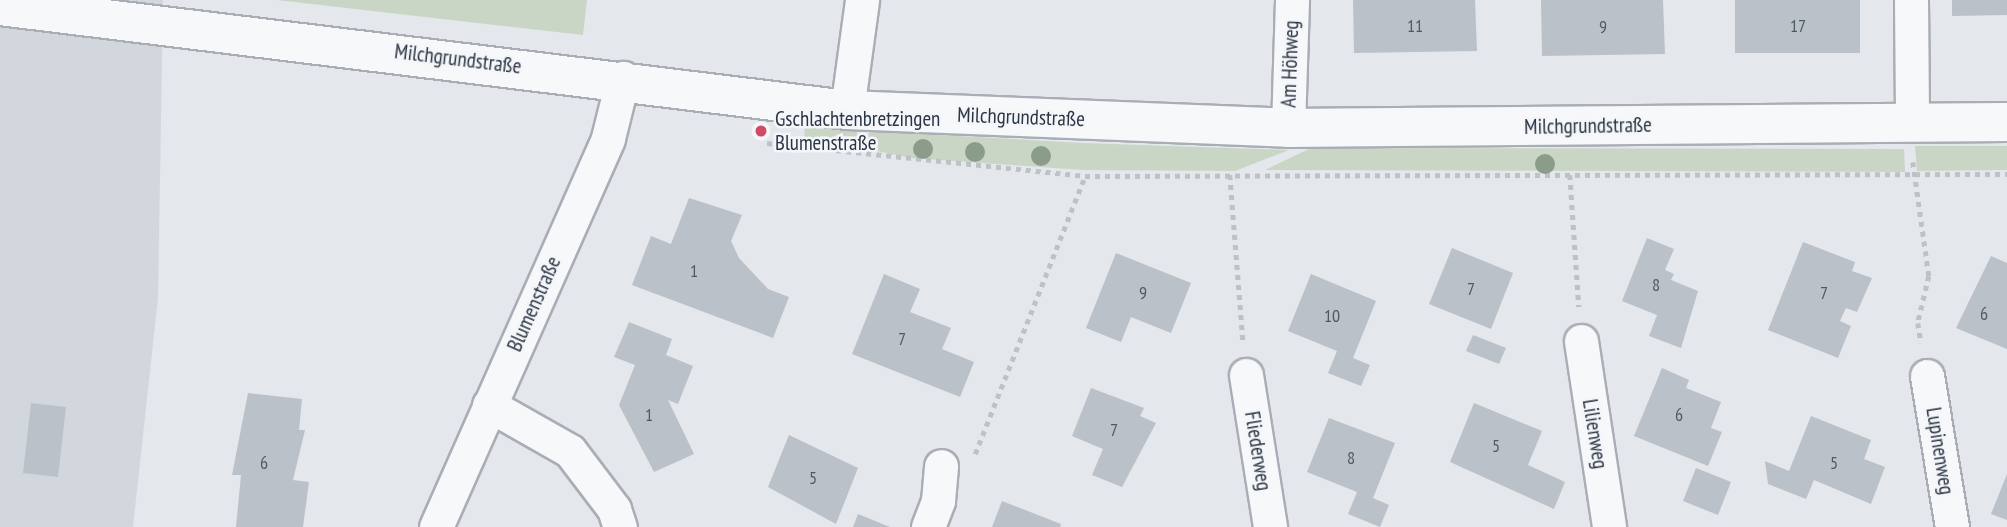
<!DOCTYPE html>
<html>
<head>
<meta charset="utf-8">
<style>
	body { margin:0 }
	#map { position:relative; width:2007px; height:527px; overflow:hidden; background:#e4e7ec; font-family:"PT Sans Narrow",sans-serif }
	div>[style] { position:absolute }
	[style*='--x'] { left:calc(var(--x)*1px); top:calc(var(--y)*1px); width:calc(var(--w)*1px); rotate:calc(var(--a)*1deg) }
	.built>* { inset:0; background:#d2d7de }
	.green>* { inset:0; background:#cad6c5 }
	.building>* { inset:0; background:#bbc1c9 }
	.path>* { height:4.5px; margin-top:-2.25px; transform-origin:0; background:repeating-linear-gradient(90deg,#bec2c7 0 5px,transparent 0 10px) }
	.roads { filter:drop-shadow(2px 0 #a9aeb6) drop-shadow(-2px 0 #a9aeb6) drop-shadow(0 2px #a9aeb6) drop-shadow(0 -2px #a9aeb6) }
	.minor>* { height:33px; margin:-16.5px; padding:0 16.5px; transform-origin:16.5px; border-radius:16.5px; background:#f7f8fa }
	.tertiary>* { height:38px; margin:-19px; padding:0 19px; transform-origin:19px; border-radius:19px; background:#f7f8fa }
	.trees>* { width:20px; height:20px; margin:-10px; border-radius:50%; background:#8b9d8a }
	.dots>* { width:19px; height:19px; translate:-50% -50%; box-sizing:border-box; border:4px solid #f4f6f9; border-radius:50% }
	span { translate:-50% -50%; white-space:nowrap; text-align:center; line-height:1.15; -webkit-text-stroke:5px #f4f6f9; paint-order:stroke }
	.number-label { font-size:18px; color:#4f5965 }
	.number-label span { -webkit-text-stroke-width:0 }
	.street-label { font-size:21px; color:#2b3644 }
	.poi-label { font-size:21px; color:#2b3644 }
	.left { translate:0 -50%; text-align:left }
</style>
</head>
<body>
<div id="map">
	<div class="built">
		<div style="clip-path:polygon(0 0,163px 0,158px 298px,133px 527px,0 527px)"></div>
	</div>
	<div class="green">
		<div style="clip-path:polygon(277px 0,587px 0,583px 35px)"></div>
		<div style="clip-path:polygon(805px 124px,857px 129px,856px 148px,804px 141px)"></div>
		<div style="clip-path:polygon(869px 131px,1083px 143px,1289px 150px,1235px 171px,1082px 170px,912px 158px,867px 149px)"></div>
		<div style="clip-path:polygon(2007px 146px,2007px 170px,1917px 171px,1915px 146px)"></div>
		<div style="clip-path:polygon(1311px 148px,1904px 149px,1905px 172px,1265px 170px)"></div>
	</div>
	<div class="building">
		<div style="clip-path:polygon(1353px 0,1475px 0,1477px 51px,1354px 53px)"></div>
		<div style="clip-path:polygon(1541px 0,1663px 0,1665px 54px,1542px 56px)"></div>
		<div style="clip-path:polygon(1735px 0,1860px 0,1860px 53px,1735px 53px)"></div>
		<div style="clip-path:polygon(1952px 0,2007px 0,2007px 15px,1952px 16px)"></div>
		<div style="clip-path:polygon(689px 198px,742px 215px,731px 241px,739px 258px,768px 289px,789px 297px,773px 338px,632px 285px,651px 236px,671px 244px)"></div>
		<div style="clip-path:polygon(1647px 238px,1674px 249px,1665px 270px,1674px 274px,1671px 280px,1698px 291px,1681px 348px,1649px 336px,1657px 315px,1622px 301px)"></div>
		<div style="clip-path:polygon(1803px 242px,1855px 262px,1852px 271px,1872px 278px,1857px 312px,1846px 308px,1840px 321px,1851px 326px,1838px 358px,1768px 330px)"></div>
		<div style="clip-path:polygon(1452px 248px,1513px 273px,1491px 329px,1429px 304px)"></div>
		<div style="clip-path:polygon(1116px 253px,1191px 283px,1171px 333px,1131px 317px,1121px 342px,1086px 328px)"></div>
		<div style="clip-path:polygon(1991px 256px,2007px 263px,2007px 349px,1956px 328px)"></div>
		<div style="clip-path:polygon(884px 274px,920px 289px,910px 312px,951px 328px,942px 349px,974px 362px,960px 397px,852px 354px)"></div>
		<div style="clip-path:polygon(1311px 274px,1376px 301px,1353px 358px,1370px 365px,1361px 386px,1328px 373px,1337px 351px,1288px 331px)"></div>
		<div style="clip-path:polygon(629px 322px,672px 339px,666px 355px,693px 366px,678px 404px,668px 400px,694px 454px,654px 472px,619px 405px,635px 365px,614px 357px)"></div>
		<div style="clip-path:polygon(1473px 335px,1506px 348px,1499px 364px,1466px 351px)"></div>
		<div style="clip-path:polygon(1662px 368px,1689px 380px,1686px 388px,1721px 402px,1711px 428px,1722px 432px,1708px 466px,1634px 436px)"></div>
		<div style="clip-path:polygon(1091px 388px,1144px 408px,1140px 416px,1156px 423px,1122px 487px,1092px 475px,1103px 449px,1072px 436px)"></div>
		<div style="clip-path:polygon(248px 393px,302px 399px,299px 430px,305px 430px,293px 480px,309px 482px,303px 527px,236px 527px,241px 475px,232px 475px)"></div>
		<div style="clip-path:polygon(31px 403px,66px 407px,58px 477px,23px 473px)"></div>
		<div style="clip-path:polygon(1474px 403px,1542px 431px,1528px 465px,1565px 482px,1554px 509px,1450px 462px)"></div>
		<div style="clip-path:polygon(1811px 416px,1871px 440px,1864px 459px,1885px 467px,1871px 504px,1814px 480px,1806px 499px,1768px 484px,1765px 461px,1789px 471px)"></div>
		<div style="clip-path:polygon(1329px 418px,1395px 443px,1373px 498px,1389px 505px,1380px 527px,1348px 514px,1357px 492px,1307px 472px)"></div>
		<div style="clip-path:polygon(789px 435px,858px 468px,836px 524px,768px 487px)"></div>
		<div style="clip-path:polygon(1696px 468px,1731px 482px,1718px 515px,1683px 501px)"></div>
		<div style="clip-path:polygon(2007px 474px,2007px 520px,1991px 514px)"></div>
		<div style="clip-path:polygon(1002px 501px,1061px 524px,1060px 527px,984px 527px,992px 527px)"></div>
		<div style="clip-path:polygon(858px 514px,890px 527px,853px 527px)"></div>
	</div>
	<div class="path">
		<div style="--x:767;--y:143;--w:320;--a:5.9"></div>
		<div style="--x:1085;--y:176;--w:922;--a:-0.12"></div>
		<div style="--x:1913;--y:162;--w:115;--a:82"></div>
		<div style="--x:1929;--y:276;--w:48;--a:103.2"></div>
		<div style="--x:1918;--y:323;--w:20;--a:81"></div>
		<div style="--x:1230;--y:175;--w:168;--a:85.5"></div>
		<div style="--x:1570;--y:175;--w:132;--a:86.1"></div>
		<div style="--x:975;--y:454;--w:299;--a:-68.4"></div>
	</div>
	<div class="roads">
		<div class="minor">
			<div style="--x:1911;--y:0;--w:123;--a:89.5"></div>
			<div style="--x:847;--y:110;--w:111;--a:-82.2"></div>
			<div style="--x:1288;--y:128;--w:128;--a:-88.2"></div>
			<div style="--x:1581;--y:341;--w:188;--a:81.4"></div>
			<div style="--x:1246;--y:375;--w:154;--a:81"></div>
			<div style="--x:1927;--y:376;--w:153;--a:80.6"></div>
			<div style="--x:489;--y:405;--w:93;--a:29.6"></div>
			<div style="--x:570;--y:451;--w:73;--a:52.8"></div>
			<div style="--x:614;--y:509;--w:19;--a:72"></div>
			<div style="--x:436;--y:527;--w:425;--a:-66.1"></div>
			<div style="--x:608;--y:138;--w:62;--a:-76"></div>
			<div style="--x:928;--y:527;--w:28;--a:-69"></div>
			<div style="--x:938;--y:501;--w:35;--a:-85"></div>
		</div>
		<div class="tertiary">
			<div style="--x:0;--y:6;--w:853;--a:7"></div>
			<div style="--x:847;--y:110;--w:441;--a:2.3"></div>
			<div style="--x:1288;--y:128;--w:719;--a:-0.48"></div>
		</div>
	</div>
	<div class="trees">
		<div style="left:923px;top:149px"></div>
		<div style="left:975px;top:152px"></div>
		<div style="left:1041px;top:156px"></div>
		<div style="left:1545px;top:164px"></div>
	</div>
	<div class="dots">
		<div style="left:761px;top:131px;background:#cf4b66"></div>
	</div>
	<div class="number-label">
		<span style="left:1415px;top:26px">11</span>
		<span style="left:1798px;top:26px">17</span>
		<span style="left:1603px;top:27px">9</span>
		<span style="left:694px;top:271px">1</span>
		<span style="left:1656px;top:285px">8</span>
		<span style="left:1471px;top:289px">7</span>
		<span style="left:1143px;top:293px">9</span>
		<span style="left:1824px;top:293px">7</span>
		<span style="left:1984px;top:314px">6</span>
		<span style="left:1332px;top:316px">10</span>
		<span style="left:902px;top:339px">7</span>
		<span style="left:649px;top:415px">1</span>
		<span style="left:1679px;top:415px">6</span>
		<span style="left:1114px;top:430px">7</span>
		<span style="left:1496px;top:446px">5</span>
		<span style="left:1351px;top:458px">8</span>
		<span style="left:264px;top:463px">6</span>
		<span style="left:1834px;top:463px">5</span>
		<span style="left:813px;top:478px">5</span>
	</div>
	<div class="street-label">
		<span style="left:458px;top:59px;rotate:7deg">Milchgrundstraße</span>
		<span style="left:1290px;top:64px;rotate:-88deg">Am Höhweg</span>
		<span style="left:1021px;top:117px;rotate:2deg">Milchgrundstraße</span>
		<span style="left:1588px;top:126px;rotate:-1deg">Milchgrundstraße</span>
		<span style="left:534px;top:304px;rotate:-66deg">Blumenstraße</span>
		<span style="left:1595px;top:434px;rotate:81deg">Lilienweg</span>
		<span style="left:1258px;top:451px;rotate:81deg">Fliederweg</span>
		<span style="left:1940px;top:451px;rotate:81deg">Lupinenweg</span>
	</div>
	<div class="poi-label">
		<span class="left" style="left:775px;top:131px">Gschlachtenbretzingen<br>Blumenstraße</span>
	</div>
</div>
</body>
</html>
